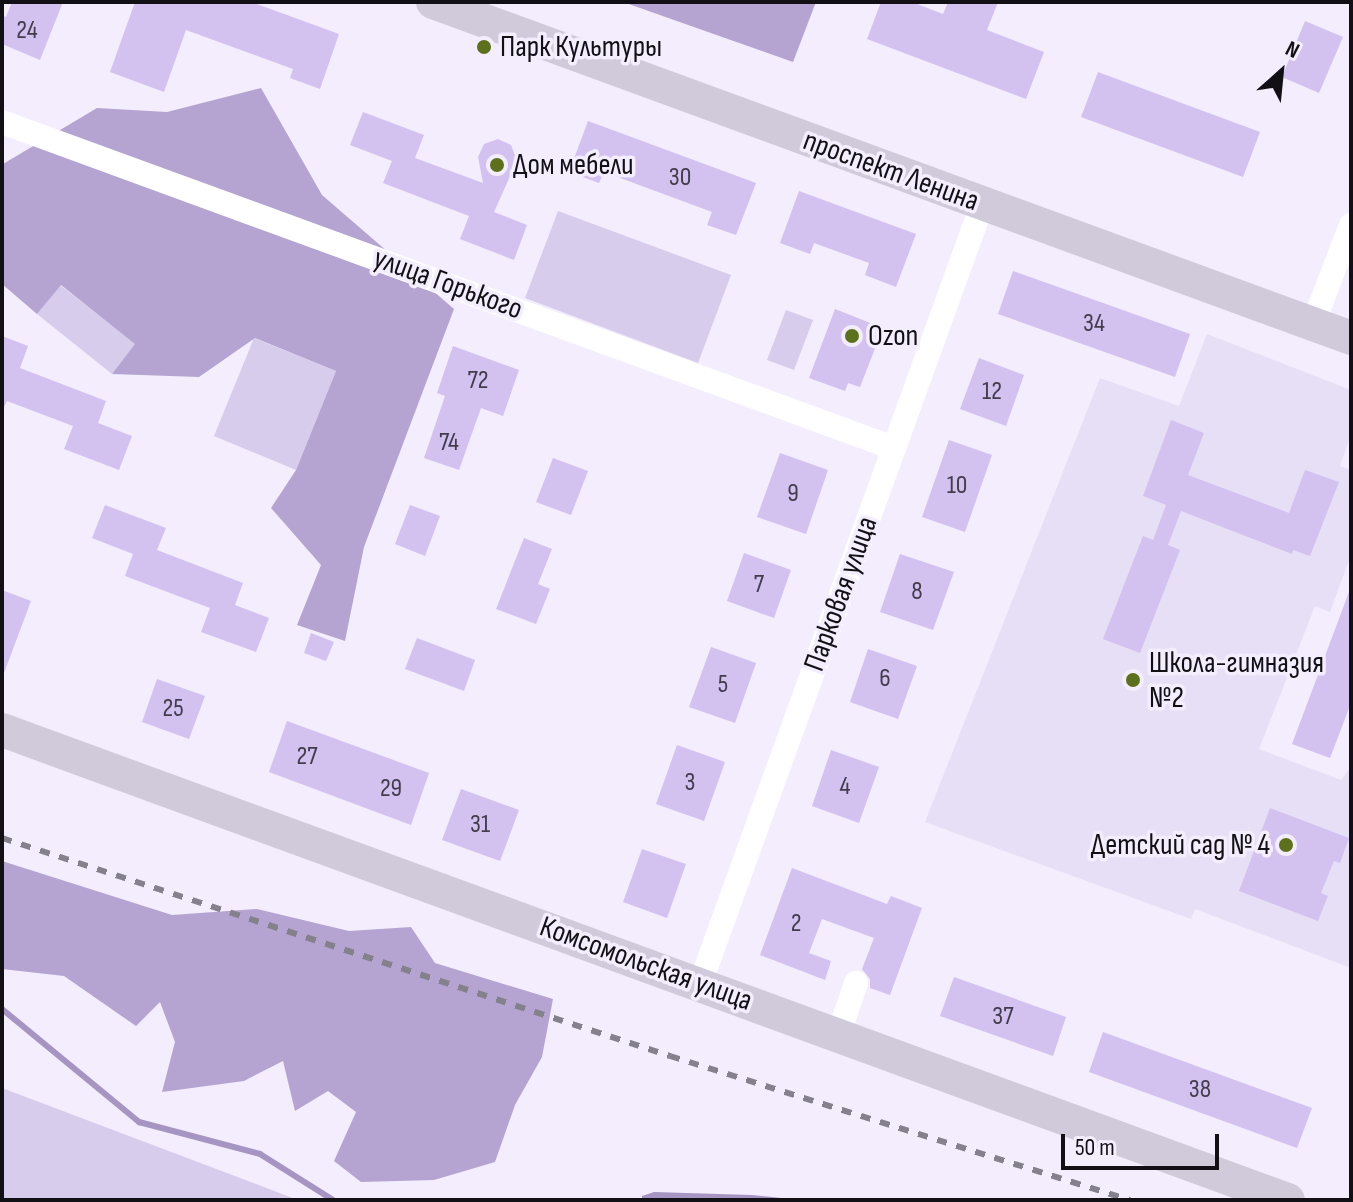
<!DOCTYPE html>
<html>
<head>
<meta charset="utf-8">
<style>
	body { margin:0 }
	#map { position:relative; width:1353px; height:1202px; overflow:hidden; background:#f3edfd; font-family:"Sofia Sans Condensed",sans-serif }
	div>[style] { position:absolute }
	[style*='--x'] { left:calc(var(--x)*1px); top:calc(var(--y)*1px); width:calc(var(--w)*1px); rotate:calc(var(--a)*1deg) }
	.built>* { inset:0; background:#e7dff5 }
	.green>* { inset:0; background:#d7cceb }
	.forest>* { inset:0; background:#b5a4d1 }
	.water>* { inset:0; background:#a695c2 }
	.stream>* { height:6px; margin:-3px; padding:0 3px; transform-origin:3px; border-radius:3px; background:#a695c2 }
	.building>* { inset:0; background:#d3c1f0 }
	.street>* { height:24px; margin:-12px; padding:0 12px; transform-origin:12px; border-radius:12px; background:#fff }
	.secondary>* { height:34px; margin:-17px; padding:0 17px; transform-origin:17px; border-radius:17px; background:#d0cada }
	.rail>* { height:6px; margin-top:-3px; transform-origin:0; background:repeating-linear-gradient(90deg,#85818c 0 10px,transparent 0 20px) }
	.dots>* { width:22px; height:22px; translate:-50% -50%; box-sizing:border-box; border:4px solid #f3edfd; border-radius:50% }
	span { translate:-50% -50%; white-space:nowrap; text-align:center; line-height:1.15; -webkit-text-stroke:7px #f3edfd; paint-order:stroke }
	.number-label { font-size:26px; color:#423c4c }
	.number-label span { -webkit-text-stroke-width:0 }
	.poi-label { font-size:30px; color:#121015 }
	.left { translate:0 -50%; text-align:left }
	.right { translate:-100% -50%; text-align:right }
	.street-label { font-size:30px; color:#121015 }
	.frame { position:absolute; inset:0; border:4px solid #121015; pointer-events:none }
	.north { position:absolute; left:1241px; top:32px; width:80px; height:80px; -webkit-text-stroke:6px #f3edfd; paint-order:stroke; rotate:27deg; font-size:22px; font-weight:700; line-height:32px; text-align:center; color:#121015 }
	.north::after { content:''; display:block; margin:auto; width:28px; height:36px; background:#121015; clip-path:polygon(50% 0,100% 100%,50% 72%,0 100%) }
	.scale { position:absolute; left:1061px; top:1134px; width:158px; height:36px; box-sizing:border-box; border:4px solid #121015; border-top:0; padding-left:10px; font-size:24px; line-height:28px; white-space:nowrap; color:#121015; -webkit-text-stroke:6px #f3edfd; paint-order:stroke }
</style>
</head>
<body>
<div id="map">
	<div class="built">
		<div style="clip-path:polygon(1207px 334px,1351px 390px,1351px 434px,1340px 466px,1351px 470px,1351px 555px,1330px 612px,1315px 606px,1259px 749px,1341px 780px,1351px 767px,1351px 968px,1195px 909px,1191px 919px,925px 822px,1100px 378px,1179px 406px)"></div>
	</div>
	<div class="green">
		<div style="clip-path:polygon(558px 211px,731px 275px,698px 363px,525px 298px)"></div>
		<div style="clip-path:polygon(60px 285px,136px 344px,112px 374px,37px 314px)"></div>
		<div style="clip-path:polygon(786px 310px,813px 320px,794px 370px,767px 360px)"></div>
		<div style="clip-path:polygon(254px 338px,336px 371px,296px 470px,214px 436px)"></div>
		<div style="clip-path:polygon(2px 1088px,298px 1200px,2px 1200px)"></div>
	</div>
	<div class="forest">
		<div style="clip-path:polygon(623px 2px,816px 2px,793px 62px)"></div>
		<div style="clip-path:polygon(261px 88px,322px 195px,454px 309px,364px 547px,345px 641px,297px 625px,321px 565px,271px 508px,296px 470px,336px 371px,255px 338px,199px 377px,112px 374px,135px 344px,61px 285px,37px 314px,2px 284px,3px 164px,97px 108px,167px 112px)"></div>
		<div style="clip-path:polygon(2px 861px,172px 915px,257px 909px,349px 931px,411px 927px,435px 963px,553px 999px,542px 1057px,515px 1105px,495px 1162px,434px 1180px,361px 1182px,334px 1161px,356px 1112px,328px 1091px,295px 1111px,283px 1061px,244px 1081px,162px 1092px,175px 1042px,160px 1002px,136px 1026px,64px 976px,2px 969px)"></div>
	</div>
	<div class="water">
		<div style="clip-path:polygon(654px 1192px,752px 1195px,801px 1200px,642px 1200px,642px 1196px)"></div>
	</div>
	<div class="stream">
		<div style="--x:2;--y:1009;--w:178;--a:39.5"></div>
		<div style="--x:139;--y:1122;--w:125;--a:14.8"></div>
		<div style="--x:260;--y:1154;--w:86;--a:32.2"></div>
	</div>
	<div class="building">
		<div style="clip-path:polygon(12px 2px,63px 2px,40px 60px,2px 44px,2px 15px,6px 17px)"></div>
		<div style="clip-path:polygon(135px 2px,251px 2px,339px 34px,320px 89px,290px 78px,293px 69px,186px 30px,164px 92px,110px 72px)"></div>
		<div style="clip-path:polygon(881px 2px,912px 2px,943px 14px,948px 2px,998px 2px,987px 30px,1044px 52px,1026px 99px,867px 39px)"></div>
		<div style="clip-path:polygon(1305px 21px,1343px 37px,1319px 93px,1282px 77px)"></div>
		<div style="clip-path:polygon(1098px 72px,1260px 132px,1243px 177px,1081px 117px)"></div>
		<div style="clip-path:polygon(363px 112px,424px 135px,415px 158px,483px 183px,478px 157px,484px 144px,498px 139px,511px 145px,516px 158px,515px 165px,494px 212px,527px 225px,514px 260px,460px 239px,469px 216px,383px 183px,392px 161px,350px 145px)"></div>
		<div style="clip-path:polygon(588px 121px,756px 183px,736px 235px,707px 225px,712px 212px,604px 172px,599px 183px,569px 172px)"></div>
		<div style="clip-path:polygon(799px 191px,916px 234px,896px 287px,865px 275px,869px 263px,814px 243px,810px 254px,780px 243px)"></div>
		<div style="clip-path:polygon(1013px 271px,1190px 334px,1175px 377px,998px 314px)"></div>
		<div style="clip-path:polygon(835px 309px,883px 328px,860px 387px,848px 383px,845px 391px,809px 378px)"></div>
		<div style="clip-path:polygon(2px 336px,28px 346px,20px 368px,106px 401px,98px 423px,132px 436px,119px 470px,64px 449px,73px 426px,7px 401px,2px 411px)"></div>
		<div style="clip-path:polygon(453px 346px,519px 370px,503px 416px,481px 408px,459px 470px,424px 458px,445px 396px,437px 393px)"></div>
		<div style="clip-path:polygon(979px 358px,1024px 375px,1006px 426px,960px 409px)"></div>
		<div style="clip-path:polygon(1171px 420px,1204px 433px,1188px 475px,1289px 513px,1305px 470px,1339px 482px,1310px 556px,1293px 550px,1292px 554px,1181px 511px,1168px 545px,1180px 550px,1140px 653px,1103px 639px,1143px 536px,1153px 540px,1166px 505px,1143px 496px)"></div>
		<div style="clip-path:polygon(949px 440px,992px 455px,965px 532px,922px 517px)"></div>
		<div style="clip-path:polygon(780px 453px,828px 470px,806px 534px,757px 517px)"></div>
		<div style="clip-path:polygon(553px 458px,588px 471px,571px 515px,536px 502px)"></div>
		<div style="clip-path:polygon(105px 505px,166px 528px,157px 550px,243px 583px,235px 605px,269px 618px,256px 652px,201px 632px,210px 608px,125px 576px,133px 554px,92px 538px)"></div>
		<div style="clip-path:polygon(410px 505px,440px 516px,425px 556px,395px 544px)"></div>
		<div style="clip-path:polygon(524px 538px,552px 549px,538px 584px,550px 589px,536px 624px,496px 609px)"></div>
		<div style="clip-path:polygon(744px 553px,791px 570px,774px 618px,727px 601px)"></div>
		<div style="clip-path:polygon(900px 554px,954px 572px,933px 630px,880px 612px)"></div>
		<div style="clip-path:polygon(2px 590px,31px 601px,4px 673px,2px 673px)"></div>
		<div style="clip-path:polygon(1349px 592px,1351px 703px,1330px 758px,1292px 744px)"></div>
		<div style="clip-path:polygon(311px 633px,334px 642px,326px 661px,304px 653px)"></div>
		<div style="clip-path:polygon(417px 638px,475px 660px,464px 691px,405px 669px)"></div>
		<div style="clip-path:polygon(711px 647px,756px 663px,735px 723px,689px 707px)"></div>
		<div style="clip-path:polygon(868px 649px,917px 666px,898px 719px,850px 702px)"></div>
		<div style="clip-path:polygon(157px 679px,205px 696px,189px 739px,142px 722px)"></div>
		<div style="clip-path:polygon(287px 721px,429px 773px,411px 825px,269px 772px)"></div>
		<div style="clip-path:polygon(677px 745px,725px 762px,704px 821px,656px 804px)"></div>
		<div style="clip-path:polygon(831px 750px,879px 767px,859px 823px,812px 806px)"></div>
		<div style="clip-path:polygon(461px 789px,519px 810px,500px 861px,442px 840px)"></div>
		<div style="clip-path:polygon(1270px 808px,1349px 838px,1340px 863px,1334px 861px,1321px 893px,1328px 896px,1318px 921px,1239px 891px)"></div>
		<div style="clip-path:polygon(642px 849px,686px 864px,667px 918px,623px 902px)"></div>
		<div style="clip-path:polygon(792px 868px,887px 904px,891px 896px,922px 908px,890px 995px,870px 988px,870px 979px,862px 969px,874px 938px,822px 919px,809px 953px,831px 961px,825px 980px,760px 955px)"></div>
		<div style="clip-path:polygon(954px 977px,1066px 1017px,1053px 1056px,940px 1016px)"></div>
		<div style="clip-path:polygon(1103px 1032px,1312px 1108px,1297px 1148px,1089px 1072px)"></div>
	</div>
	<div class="street">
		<div style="--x:2;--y:122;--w:950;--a:20.08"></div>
		<div style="--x:1313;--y:324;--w:106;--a:-69"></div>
		<div style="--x:700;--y:984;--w:828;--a:-70.1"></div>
		<div style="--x:839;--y:1033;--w:53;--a:-71.2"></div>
	</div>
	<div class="secondary">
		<div style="--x:433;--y:2;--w:978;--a:20.1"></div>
		<div style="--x:2;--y:730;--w:1369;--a:20.08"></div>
	</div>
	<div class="rail">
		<div style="--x:2;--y:838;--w:703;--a:18.07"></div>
		<div style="--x:670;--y:1056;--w:482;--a:17.4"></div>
	</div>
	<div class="dots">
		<div style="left:484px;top:47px;background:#5d701e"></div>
		<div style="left:497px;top:165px;background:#5d701e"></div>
		<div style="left:852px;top:336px;background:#5d701e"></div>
		<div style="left:1133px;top:680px;background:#5d701e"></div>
		<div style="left:1286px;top:845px;background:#5d701e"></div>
	</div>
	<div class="number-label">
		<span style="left:27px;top:31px">24</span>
		<span style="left:680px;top:178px">30</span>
		<span style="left:1094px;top:324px">34</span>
		<span style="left:478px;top:381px">72</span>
		<span style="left:992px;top:392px">12</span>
		<span style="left:449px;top:443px">74</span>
		<span style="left:957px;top:486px">10</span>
		<span style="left:793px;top:494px">9</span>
		<span style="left:759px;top:585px">7</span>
		<span style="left:917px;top:592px">8</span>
		<span style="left:885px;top:679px">6</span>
		<span style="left:723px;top:685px">5</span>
		<span style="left:173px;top:709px">25</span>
		<span style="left:307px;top:757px">27</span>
		<span style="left:690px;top:783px">3</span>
		<span style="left:845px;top:787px">4</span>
		<span style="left:391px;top:789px">29</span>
		<span style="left:480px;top:825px">31</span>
		<span style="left:796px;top:924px">2</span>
		<span style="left:1003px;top:1017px">37</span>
		<span style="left:1200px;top:1090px">38</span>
	</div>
	<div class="poi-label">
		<span class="left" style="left:500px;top:47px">Парк Культуры</span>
		<span class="left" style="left:513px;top:165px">Дом мебели</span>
		<span class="left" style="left:868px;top:336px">Ozon</span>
		<span class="left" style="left:1149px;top:680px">Школа-гимназия<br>№2</span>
		<span class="right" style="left:1270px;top:845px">Детский сад № 4</span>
	</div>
	<div class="street-label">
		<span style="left:891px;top:171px;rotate:20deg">проспект Ленина</span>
		<span style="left:448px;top:284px;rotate:20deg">улица Горького</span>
		<span style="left:841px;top:594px;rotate:-70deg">Парковая улица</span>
		<span style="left:646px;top:964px;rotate:20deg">Комсомольская улица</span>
	</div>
	<div class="frame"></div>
	<div class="north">N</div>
	<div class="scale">50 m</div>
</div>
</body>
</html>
